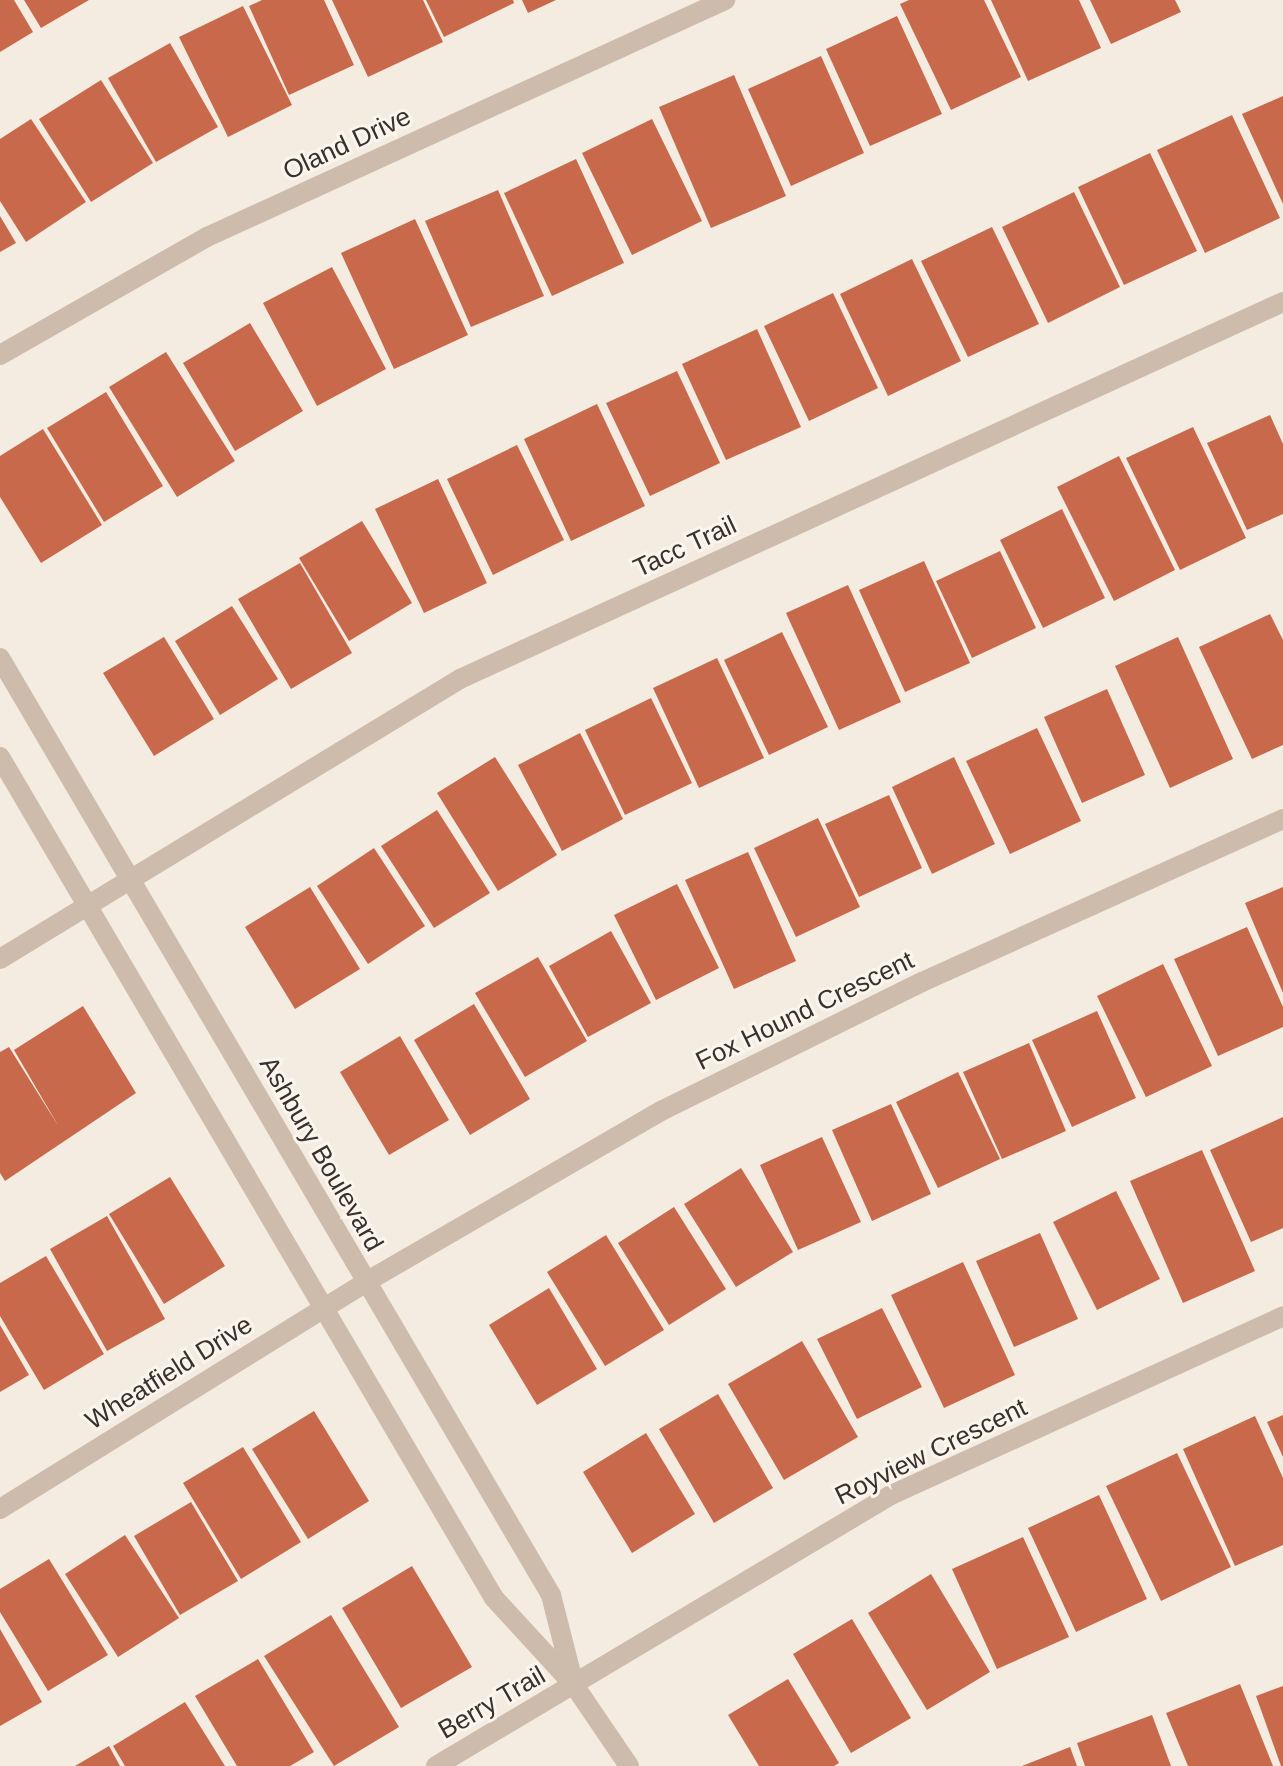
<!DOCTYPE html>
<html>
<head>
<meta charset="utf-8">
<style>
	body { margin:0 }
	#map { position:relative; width:1283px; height:1766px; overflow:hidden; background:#f4ebe1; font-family:Helvetica,sans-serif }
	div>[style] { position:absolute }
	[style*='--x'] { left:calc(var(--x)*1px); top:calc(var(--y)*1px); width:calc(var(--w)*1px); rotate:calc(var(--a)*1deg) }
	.building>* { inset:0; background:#c8694b }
	.minor>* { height:20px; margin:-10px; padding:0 10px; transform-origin:10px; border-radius:10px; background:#cdbbac }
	span { translate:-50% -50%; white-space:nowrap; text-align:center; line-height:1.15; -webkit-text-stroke:6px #fbf5ee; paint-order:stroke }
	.street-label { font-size:26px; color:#3b302b }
</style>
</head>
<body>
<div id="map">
	<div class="building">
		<div style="clip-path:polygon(0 0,14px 0,33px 32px,0 52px)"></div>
		<div style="clip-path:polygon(24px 0,89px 0,41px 28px)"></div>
		<div style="clip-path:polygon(262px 0,324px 0,354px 65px,289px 95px,249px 6px)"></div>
		<div style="clip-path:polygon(332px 0,423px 0,443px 42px,368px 77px)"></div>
		<div style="clip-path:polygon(426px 0,513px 0,514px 3px,444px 37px)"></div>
		<div style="clip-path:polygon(522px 0,556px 0,528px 13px)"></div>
		<div style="clip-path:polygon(909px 0,984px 0,1021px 77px,951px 110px,900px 4px)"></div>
		<div style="clip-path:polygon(991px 0,1079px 0,1101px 48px,1028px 81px)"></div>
		<div style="clip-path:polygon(1090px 0,1175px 0,1181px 12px,1111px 44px)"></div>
		<div style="clip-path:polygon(243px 6px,292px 105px,228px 137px,179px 37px)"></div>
		<div style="clip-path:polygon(897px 16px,942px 114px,870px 146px,826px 49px)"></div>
		<div style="clip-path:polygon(170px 43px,218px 127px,156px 162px,108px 78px)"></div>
		<div style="clip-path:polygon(821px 56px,864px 153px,791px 186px,748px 89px)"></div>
		<div style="clip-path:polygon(734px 75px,786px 196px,711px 228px,659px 107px)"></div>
		<div style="clip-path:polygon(101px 80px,153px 163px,91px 202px,39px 119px)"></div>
		<div style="clip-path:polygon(1283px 96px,1283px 204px,1242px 114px)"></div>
		<div style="clip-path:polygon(1232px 115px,1280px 218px,1205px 253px,1157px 150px)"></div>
		<div style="clip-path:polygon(31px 119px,86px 202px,26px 242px,0 201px,0 139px)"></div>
		<div style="clip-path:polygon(652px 119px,702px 221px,632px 255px,582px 153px)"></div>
		<div style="clip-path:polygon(1150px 153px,1197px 251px,1124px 285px,1078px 187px)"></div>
		<div style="clip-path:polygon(576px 159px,624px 263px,552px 296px,504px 193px)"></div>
		<div style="clip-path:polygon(498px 190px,544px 296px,471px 327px,425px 221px)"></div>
		<div style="clip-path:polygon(1074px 192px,1120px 287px,1048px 323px,1002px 227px)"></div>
		<div style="clip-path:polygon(0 216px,16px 243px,0 252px)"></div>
		<div style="clip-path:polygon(415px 219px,468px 335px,394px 369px,341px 253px)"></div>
		<div style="clip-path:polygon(992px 227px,1039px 324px,968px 357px,921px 261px)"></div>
		<div style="clip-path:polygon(912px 259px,961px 361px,888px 396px,840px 294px)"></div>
		<div style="clip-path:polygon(332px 267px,386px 369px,317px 406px,263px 303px)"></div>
		<div style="clip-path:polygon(833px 293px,878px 388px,809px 421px,764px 326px)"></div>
		<div style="clip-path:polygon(250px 323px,303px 411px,235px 451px,183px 363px)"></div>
		<div style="clip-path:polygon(757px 329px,801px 427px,726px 460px,682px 364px)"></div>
		<div style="clip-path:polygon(166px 352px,235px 461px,177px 497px,109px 387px)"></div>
		<div style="clip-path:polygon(677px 371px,720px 463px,650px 496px,606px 403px)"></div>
		<div style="clip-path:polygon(106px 392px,163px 486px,104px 522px,47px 428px)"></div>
		<div style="clip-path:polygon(597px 404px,645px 506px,571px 541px,524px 439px)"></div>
		<div style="clip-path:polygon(1270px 415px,1283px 444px,1283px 514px,1247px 530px,1207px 443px)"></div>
		<div style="clip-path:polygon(1193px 427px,1246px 538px,1180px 570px,1126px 458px)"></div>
		<div style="clip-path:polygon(43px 429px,102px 525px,41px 563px,0 497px,0 456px)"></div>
		<div style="clip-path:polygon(517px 445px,564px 540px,493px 575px,447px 479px)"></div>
		<div style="clip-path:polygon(1119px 456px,1175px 570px,1114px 601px,1057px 487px)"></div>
		<div style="clip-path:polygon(438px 479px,487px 583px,424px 613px,375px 509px)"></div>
		<div style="clip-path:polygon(1062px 509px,1105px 598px,1043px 628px,1000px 540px)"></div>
		<div style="clip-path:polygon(362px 521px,412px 603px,349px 641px,299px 558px)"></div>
		<div style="clip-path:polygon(1000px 551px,1036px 628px,972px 658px,936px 581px)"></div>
		<div style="clip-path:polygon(924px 561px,970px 663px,905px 692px,859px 590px)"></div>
		<div style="clip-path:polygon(300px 563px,352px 653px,291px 689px,238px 599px)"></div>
		<div style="clip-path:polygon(848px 585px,901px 702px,839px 730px,786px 613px)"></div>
		<div style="clip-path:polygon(232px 606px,278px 679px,220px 715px,175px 641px)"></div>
		<div style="clip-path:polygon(1270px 614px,1283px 640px,1283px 745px,1252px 759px,1199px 647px)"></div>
		<div style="clip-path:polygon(782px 632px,828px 727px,769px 755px,724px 660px)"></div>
		<div style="clip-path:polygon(164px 637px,214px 719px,154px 756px,103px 673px)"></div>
		<div style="clip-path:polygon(1178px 637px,1233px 759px,1170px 788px,1115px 666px)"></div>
		<div style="clip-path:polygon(717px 658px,764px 758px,699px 788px,653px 688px)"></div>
		<div style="clip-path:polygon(1107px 689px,1145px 775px,1082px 803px,1044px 717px)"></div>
		<div style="clip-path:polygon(651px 698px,692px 783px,625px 815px,585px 730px)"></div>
		<div style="clip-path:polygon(1037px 728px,1081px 821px,1010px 854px,966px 761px)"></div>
		<div style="clip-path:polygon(580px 733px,623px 819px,562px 851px,518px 765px)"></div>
		<div style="clip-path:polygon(495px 757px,557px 855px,498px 891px,437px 793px)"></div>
		<div style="clip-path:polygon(954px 757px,995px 844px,932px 874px,892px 787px)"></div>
		<div style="clip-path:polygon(889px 795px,922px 868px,859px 897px,825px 824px)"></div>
		<div style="clip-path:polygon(437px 810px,490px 893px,434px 928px,381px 846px)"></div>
		<div style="clip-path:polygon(818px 818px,860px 907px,796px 937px,754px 848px)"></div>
		<div style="clip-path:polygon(374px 848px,425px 926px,368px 964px,317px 886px)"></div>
		<div style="clip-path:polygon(748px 852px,796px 961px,734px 989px,685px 880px)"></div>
		<div style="clip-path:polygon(677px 884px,719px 968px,656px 1000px,614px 915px)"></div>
		<div style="clip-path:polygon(310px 887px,360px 969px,295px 1009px,245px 927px)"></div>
		<div style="clip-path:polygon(1283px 887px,1283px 993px,1245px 903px)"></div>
		<div style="clip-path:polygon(1247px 927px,1283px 1007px,1283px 1027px,1218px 1056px,1174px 959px)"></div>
		<div style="clip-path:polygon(611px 931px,651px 1003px,588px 1037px,549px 966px)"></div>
		<div style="clip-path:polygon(538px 957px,587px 1041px,525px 1077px,475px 993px)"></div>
		<div style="clip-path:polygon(1163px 964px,1212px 1066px,1146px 1097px,1097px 996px)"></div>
		<div style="clip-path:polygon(474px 1004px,530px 1099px,470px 1135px,414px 1040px)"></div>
		<div style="clip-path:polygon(83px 1006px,136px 1093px,5px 1181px,0 1173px,0 1052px,9px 1047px,59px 1127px,14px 1050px)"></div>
		<div style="clip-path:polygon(1097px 1011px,1136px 1098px,1072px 1127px,1032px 1040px)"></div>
		<div style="clip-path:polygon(400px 1036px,449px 1120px,389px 1155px,340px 1072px)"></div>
		<div style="clip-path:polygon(1029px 1043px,1066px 1131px,1002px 1159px,963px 1072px)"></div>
		<div style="clip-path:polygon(958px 1072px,1000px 1159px,938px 1188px,896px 1102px)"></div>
		<div style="clip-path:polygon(891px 1104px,931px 1194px,872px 1221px,832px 1130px)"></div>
		<div style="clip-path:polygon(1283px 1117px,1283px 1228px,1251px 1242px,1210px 1150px)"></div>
		<div style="clip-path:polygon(822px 1137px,861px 1222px,798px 1250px,760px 1165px)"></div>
		<div style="clip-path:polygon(1202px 1150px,1255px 1271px,1183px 1303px,1130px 1181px)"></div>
		<div style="clip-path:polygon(741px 1168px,793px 1252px,736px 1287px,684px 1204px)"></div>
		<div style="clip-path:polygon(170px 1177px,225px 1266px,164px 1304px,109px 1214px)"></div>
		<div style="clip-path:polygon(1116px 1191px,1160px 1279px,1097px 1310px,1053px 1222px)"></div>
		<div style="clip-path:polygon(674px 1207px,726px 1289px,669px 1325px,618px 1243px)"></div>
		<div style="clip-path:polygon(107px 1216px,165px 1319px,107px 1351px,50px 1249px)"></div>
		<div style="clip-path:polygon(1040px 1233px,1078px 1319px,1014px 1347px,976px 1261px)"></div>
		<div style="clip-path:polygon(606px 1235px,664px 1330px,605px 1366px,547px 1272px)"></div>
		<div style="clip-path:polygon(46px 1256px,104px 1354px,44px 1390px,0 1316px,0 1283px)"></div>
		<div style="clip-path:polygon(963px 1262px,1015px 1375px,944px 1408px,891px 1295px)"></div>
		<div style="clip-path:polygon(549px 1288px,597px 1369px,537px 1405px,489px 1325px)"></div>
		<div style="clip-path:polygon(882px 1308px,922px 1387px,857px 1419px,817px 1339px)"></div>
		<div style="clip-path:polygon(0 1325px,29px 1375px,0 1392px)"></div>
		<div style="clip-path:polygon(802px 1341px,858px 1437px,784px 1480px,728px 1384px)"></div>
		<div style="clip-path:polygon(718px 1394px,773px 1488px,714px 1523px,659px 1429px)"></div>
		<div style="clip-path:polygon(314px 1411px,369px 1501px,308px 1539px,252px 1449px)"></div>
		<div style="clip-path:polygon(1283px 1415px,1283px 1457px,1267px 1422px)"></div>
		<div style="clip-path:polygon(1255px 1416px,1283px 1478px,1283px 1545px,1235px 1566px,1183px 1449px)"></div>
		<div style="clip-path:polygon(646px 1433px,695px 1514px,632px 1553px,583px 1472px)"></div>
		<div style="clip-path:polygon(243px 1447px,301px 1542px,241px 1579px,183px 1483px)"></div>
		<div style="clip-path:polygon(1177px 1453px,1231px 1567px,1161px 1601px,1106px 1486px)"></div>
		<div style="clip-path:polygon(1099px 1495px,1147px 1599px,1076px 1632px,1028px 1528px)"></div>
		<div style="clip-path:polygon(191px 1502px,238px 1581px,180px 1615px,134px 1536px)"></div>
		<div style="clip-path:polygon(125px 1535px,179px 1618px,118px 1657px,65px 1574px)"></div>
		<div style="clip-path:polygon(1023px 1537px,1069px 1637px,997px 1669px,952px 1569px)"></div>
		<div style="clip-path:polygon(49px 1559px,108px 1655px,48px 1691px,0 1612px,0 1589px)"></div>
		<div style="clip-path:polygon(412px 1566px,472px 1667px,401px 1708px,342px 1608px)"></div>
		<div style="clip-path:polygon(931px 1574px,990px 1672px,927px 1710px,868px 1613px)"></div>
		<div style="clip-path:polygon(331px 1615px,399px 1727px,334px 1766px,264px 1656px)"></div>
		<div style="clip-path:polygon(852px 1619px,911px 1718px,851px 1753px,793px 1654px)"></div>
		<div style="clip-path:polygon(0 1629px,42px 1702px,0 1726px)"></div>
		<div style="clip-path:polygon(258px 1659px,314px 1752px,290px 1766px,237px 1766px,195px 1696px)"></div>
		<div style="clip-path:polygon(788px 1679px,839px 1763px,834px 1766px,759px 1766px,728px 1715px)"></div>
		<div style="clip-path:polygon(1240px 1684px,1273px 1766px,1188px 1766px,1166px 1713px)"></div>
		<div style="clip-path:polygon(1283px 1686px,1283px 1766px,1281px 1766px,1256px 1696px)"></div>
		<div style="clip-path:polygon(185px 1702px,225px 1766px,125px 1766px,113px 1746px)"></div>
		<div style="clip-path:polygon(1152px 1715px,1171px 1766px,1085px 1766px,1077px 1743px)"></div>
		<div style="clip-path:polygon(109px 1746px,120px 1766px,75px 1766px)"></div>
		<div style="clip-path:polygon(1070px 1747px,1077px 1766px,1022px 1766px)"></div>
	</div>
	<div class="minor">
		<div style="--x:0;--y:355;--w:238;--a:-29.7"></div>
		<div style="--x:207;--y:237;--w:570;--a:-24.59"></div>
		<div style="--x:0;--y:658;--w:1087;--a:59.54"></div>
		<div style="--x:551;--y:1595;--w:89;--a:75.7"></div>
		<div style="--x:0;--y:757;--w:975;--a:59.57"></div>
		<div style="--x:494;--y:1598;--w:118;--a:47.4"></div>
		<div style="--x:574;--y:1685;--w:98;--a:55.8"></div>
		<div style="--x:0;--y:959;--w:539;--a:-31.33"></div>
		<div style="--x:460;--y:679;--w:905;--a:-24.61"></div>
		<div style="--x:0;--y:1509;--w:431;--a:-31.8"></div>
		<div style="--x:366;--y:1282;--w:341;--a:-30.1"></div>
		<div style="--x:661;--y:1111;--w:291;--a:-26.3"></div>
		<div style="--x:922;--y:982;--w:396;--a:-24.3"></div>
		<div style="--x:436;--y:1766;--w:530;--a:-30.78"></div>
		<div style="--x:891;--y:1495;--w:431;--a:-24.5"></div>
	</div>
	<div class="street-label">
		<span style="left:347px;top:144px;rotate:-25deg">Oland Drive</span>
		<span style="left:685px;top:547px;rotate:-25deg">Tacc Trail</span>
		<span style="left:805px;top:1011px;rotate:-26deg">Fox Hound Crescent</span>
		<span style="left:321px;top:1154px;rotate:60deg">Ashbury Boulevard</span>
		<span style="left:169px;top:1373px;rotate:-32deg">Wheatfield Drive</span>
		<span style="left:931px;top:1452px;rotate:-26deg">Royview Crescent</span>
		<span style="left:492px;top:1703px;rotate:-30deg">Berry Trail</span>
	</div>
</div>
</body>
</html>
